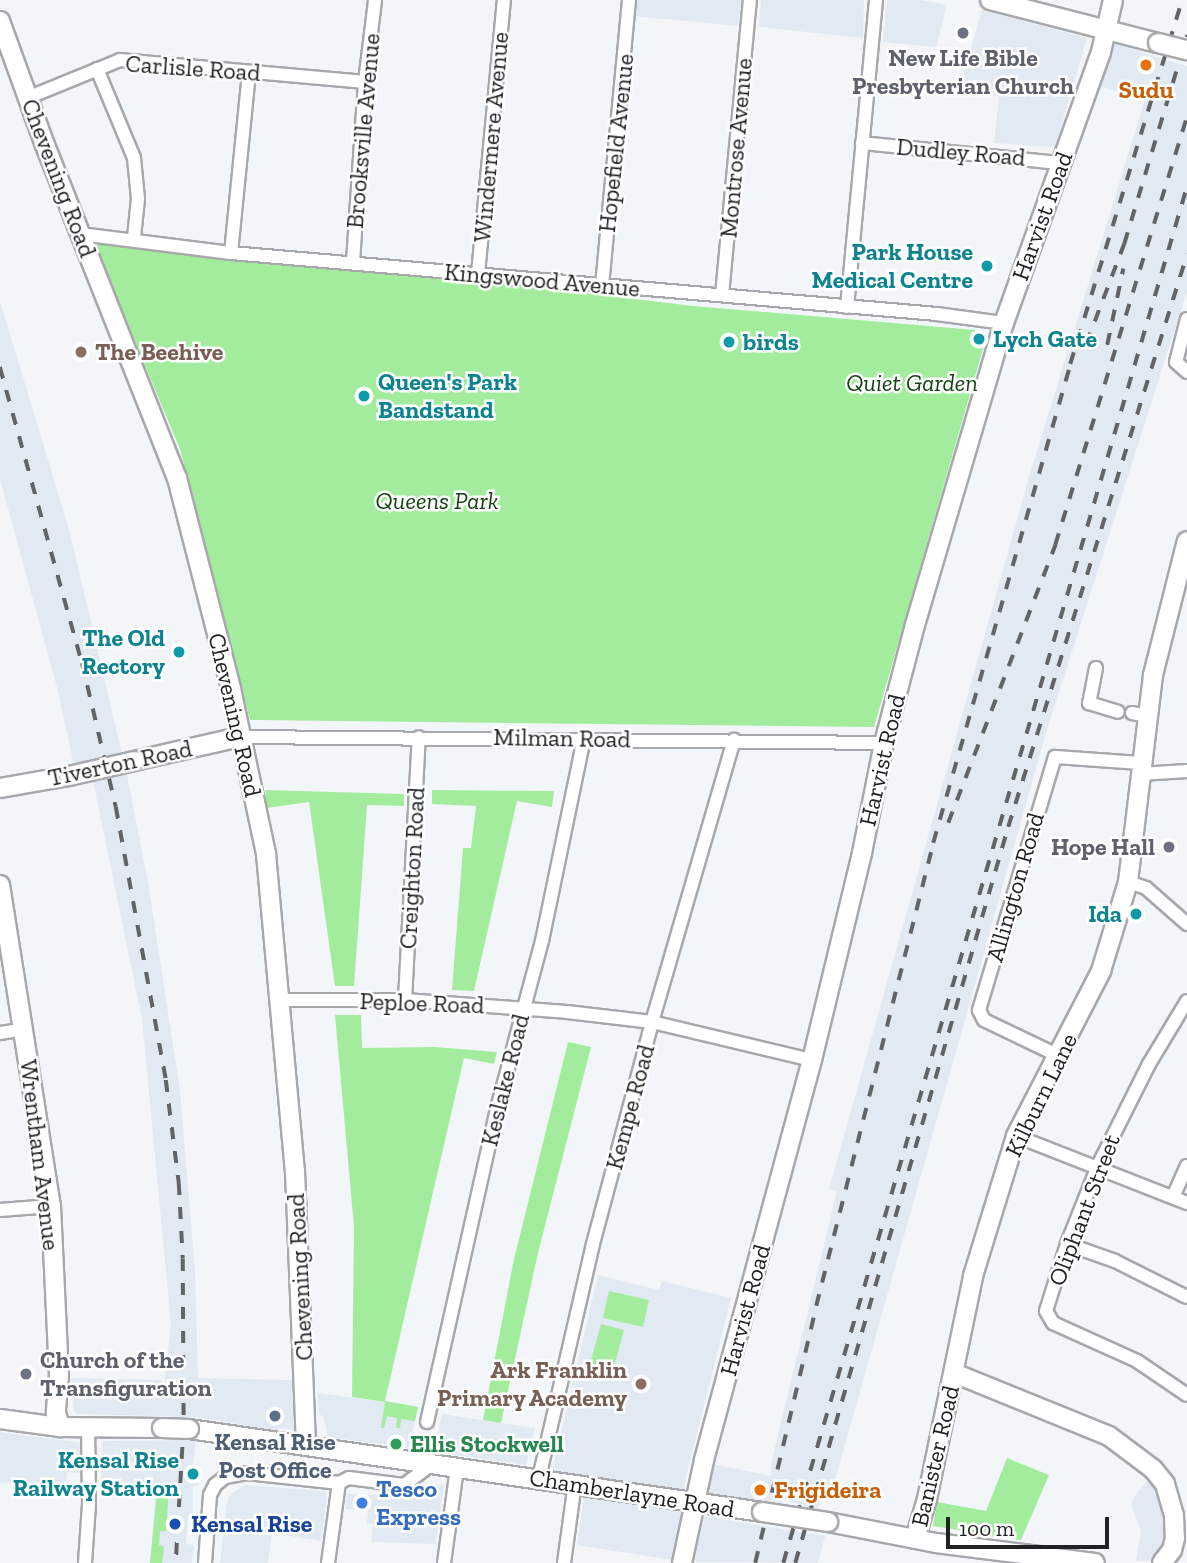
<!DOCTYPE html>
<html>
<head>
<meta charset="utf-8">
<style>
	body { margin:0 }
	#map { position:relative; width:1187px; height:1563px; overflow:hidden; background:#f3f6f9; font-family:"Zilla Slab",serif }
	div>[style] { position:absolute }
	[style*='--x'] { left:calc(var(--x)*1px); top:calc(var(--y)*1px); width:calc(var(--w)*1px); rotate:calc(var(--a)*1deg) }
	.built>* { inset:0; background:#e1e9f2 }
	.green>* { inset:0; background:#a3ec9e }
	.roads { filter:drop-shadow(2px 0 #a6a8ab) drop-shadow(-2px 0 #a6a8ab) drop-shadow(0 2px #a6a8ab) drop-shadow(0 -2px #a6a8ab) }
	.street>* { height:12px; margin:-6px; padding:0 6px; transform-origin:6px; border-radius:6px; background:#fff }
	.secondary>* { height:18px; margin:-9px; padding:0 9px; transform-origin:9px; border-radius:9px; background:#fff }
	.rail>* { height:3.5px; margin-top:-1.75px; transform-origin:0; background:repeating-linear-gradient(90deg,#626365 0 12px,transparent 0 24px) }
	.bridges { filter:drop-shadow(2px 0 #a6a8ab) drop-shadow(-2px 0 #a6a8ab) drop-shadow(0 2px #a6a8ab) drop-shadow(0 -2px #a6a8ab) }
	.secondary-bridge>* { height:18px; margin:-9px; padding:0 9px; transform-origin:9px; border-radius:9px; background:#fff }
	.dots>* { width:19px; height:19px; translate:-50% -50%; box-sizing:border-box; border:4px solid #fff; border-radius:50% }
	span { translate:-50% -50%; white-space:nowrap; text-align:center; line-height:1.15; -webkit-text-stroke:5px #fff; paint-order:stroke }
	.worship-label { font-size:24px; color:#5b616d; font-weight:700 }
	.right { translate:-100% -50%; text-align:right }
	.left { translate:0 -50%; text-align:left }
	.street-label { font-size:24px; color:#202122 }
	.food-label { font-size:24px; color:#c56008; font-weight:700 }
	.culture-label { font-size:24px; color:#0d838f; font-weight:700 }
	.education-label { font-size:24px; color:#785e54; font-weight:700 }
	.park-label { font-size:24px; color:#124311; font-style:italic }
	.service-label { font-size:24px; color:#4e5e75; font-weight:700 }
	.leisure-label { font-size:24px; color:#27864d; font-weight:700 }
	.shop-label { font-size:24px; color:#366cbe; font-weight:700 }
	.transit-label { font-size:24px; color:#164399; font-weight:700 }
	.scale { position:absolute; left:946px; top:1517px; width:163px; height:32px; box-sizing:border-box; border:4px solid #202122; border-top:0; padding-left:9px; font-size:21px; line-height:24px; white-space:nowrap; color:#202122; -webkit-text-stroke:5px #fff; paint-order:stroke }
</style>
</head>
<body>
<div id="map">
	<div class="built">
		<div style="clip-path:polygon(636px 0,741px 0,738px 26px,634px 16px)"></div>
		<div style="clip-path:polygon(761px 0,864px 0,863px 38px,759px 27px)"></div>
		<div style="clip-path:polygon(887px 0,921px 0,947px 5px,936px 47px,883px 42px)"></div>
		<div style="clip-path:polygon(982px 10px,1087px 38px,1055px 147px,994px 143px,999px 97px,960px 86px)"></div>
		<div style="clip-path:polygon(1115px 44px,1187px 66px,1187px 291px,1046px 733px,831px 1494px,823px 1491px,818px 1509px,783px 1500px,782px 1503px,766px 1501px,765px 1503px,707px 1493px,712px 1464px,771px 1476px,772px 1460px,837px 1191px,829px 1189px,1029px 477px,1145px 99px,1101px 87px,1111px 47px)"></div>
		<div style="clip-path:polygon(0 301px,70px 533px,127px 775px,148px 882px,180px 1091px,195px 1271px,198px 1378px,292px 1380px,294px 1430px,278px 1428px,277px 1431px,197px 1417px,77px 1414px,74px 1411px,71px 1378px,162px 1380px,163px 1394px,171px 1324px,142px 1019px,93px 781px,73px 761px,58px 691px,0 479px)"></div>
		<div style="clip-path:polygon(598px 1275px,659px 1290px,662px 1281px,731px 1298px,683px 1489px,552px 1471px)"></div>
		<div style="clip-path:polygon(318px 1393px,418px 1407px,409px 1448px,328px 1437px,324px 1419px,319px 1413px)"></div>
		<div style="clip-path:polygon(442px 1414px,535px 1428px,526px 1465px,434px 1452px)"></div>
		<div style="clip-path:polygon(0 1432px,83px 1443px,83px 1473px,67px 1472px,65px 1489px,0 1482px)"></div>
		<div style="clip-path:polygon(196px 1440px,193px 1465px,199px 1468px,198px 1485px,193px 1486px,193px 1516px,188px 1516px,186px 1544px,194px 1545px,192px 1563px,150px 1563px,156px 1492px,101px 1489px,102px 1441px)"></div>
		<div style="clip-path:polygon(1149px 1480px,1161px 1496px,1165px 1538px,1162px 1551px,1150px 1561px,1136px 1561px,1141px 1532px,1131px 1504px,1137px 1492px)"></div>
		<div style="clip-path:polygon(444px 1484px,436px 1544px,371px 1542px,373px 1524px,367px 1523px,368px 1511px,346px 1509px,347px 1494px,413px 1496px)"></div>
		<div style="clip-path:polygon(244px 1485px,325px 1491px,327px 1494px,321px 1541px,272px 1533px,268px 1563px,220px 1563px,227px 1501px,231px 1494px)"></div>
		<div style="clip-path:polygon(584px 1496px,683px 1511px,672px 1560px,577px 1545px)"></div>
		<div style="clip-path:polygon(702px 1516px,825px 1536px,818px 1563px,693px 1562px)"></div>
	</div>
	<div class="green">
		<div style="clip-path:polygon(94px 244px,552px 289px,693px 306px,975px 330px,979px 334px,974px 337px,979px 345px,985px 342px,874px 727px,250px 720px,180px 449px)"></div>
		<div style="clip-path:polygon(265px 790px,404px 794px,404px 806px,367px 805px,354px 986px,335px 986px,309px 802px,267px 808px)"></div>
		<div style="clip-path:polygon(432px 790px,554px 791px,552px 807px,517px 801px,474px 991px,452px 990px,463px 848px,471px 848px,476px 806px,432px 804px)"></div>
		<div style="clip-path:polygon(335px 1015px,361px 1015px,362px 1048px,434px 1047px,497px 1052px,494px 1064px,464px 1058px,385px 1401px,418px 1407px,415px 1421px,401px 1419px,400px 1428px,396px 1428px,397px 1418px,387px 1416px,384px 1428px,381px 1428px,385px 1402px,352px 1397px,354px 1227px)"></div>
		<div style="clip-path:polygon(568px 1042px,591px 1047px,538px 1253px,501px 1423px,483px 1420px,514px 1259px)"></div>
		<div style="clip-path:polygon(609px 1291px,649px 1300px,643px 1327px,603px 1318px)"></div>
		<div style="clip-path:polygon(601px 1324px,624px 1330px,610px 1381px,587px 1375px)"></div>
		<div style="clip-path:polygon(1007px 1458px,1049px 1475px,1021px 1540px,933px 1526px,937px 1502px,986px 1511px)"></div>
		<div style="clip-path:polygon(169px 1489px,166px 1531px,160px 1531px,159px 1545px,164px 1546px,162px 1563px,150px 1563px,157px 1492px)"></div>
	</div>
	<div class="roads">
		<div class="street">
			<div style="--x:97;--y:69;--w:96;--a:67.4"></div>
			<div style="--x:134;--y:158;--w:41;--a:84.4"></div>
			<div style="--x:138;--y:199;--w:39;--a:96"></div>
			<div style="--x:27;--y:98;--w:100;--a:-22.2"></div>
			<div style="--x:120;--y:60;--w:246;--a:5.1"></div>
			<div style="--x:862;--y:143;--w:199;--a:5.8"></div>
			<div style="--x:80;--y:234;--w:152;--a:7.2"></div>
			<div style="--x:231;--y:253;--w:709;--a:4.94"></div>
			<div style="--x:937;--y:314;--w:68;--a:7.7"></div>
			<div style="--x:231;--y:253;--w:182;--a:-84.3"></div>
			<div style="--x:353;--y:262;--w:180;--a:-86.2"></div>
			<div style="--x:365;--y:82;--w:83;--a:-83"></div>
			<div style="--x:478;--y:274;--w:275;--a:-84.6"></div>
			<div style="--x:602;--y:286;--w:287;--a:-84.6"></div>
			<div style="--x:722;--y:295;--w:296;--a:-84.6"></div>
			<div style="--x:847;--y:307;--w:308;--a:-84.6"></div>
			<div style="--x:1187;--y:319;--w:44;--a:104.3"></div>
			<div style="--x:1176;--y:362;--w:15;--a:42"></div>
			<div style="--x:1096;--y:668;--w:36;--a:101"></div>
			<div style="--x:1089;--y:703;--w:30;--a:17"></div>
			<div style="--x:1132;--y:713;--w:15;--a:11"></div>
			<div style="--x:240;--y:737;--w:644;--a:0.53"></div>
			<div style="--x:1140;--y:774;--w:47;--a:-3.7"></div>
			<div style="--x:1128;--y:882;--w:19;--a:18"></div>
			<div style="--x:1146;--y:888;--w:55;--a:41.3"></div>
			<div style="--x:280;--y:1000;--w:125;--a:0"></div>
			<div style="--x:405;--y:1000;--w:162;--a:4.2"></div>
			<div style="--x:567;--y:1012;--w:86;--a:6.7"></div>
			<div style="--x:652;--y:1022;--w:164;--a:13.4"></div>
			<div style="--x:405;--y:1000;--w:263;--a:-87"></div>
			<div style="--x:1187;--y:1001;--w:74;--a:121.1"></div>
			<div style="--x:1149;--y:1064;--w:114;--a:116.6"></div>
			<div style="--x:1098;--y:1166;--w:84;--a:111.7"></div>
			<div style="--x:1067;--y:1244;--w:70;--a:107.4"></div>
			<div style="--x:1046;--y:1311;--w:14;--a:60"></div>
			<div style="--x:1053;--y:1323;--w:92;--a:24.3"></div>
			<div style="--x:1137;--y:1361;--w:60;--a:34.2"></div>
			<div style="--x:0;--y:1033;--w:24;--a:-9"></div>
			<div style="--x:1059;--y:1056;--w:83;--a:-154.4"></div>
			<div style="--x:984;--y:1020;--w:11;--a:-117"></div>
			<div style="--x:979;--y:1010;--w:264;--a:-73.3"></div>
			<div style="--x:1055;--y:757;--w:86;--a:4"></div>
			<div style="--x:1016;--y:1136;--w:184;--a:21.4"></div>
			<div style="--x:1173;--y:1197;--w:34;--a:-66"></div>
			<div style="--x:0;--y:1210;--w:51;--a:-4.5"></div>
			<div style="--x:1067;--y:1244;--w:51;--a:19.5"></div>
			<div style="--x:1115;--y:1261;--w:80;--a:26.6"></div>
			<div style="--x:427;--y:1422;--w:325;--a:-77.4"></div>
			<div style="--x:498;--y:1105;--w:170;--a:-75"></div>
			<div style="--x:542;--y:941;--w:206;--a:-78.3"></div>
			<div style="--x:539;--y:1478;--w:240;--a:-77"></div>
			<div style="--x:593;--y:1244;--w:230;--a:-75.1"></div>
			<div style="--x:652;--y:1022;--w:294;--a:-73.8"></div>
			<div style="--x:85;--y:1563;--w:59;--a:-86.1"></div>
			<div style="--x:89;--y:1504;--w:77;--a:-90.7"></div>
			<div style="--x:205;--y:1563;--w:68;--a:-85.8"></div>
			<div style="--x:210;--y:1495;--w:11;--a:-63"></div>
			<div style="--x:215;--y:1485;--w:13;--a:-39"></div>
			<div style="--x:225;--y:1477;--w:22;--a:-10"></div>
			<div style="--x:247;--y:1473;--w:93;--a:6.2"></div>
			<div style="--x:339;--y:1483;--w:11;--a:-27"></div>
			<div style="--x:349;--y:1478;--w:55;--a:7.3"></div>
			<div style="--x:404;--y:1485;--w:25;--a:-37"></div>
			<div style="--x:424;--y:1470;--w:7;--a:-82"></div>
			<div style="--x:328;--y:1563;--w:81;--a:-82.2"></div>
			<div style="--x:444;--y:1563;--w:96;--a:-82.2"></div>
			<div style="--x:564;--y:1563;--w:81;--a:-82.2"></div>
		</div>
		<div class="secondary">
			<div style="--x:990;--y:0;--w:173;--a:14.4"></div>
			<div style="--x:0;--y:21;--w:132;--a:70.1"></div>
			<div style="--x:45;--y:145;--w:358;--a:68.4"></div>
			<div style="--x:177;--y:478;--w:218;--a:75.6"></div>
			<div style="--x:231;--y:689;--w:169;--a:78"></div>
			<div style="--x:266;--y:854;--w:318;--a:84.8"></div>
			<div style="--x:295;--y:1171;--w:273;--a:87.7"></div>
			<div style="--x:134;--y:761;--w:109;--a:-12.8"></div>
			<div style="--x:0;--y:788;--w:70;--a:-9.9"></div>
			<div style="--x:0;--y:885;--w:325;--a:81"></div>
			<div style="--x:51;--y:1206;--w:169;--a:87.3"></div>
			<div style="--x:59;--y:1375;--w:38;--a:95"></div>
			<div style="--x:56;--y:1413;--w:15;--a:74"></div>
			<div style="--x:954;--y:1373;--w:167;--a:22.1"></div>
			<div style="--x:1109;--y:1436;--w:55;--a:36.9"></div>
			<div style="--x:1153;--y:1469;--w:19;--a:51"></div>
			<div style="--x:1165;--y:1484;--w:32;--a:74"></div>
			<div style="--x:1174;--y:1515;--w:23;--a:88"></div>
			<div style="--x:1175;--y:1538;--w:12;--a:104"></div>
			<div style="--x:1172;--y:1550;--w:16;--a:128"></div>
			<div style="--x:0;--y:1419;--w:61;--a:7.6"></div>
			<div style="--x:60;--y:1427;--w:102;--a:0.6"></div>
			<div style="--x:189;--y:1429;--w:579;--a:8.24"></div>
			<div style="--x:828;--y:1522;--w:110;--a:11"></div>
			<div style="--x:936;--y:1543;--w:160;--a:7.2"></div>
			<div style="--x:915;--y:1539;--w:42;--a:-73.3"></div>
			<div style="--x:927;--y:1499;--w:228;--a:-78.3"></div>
			<div style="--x:973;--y:1276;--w:146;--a:-72.9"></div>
			<div style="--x:1016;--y:1136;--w:186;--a:-62.7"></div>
			<div style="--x:1101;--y:971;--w:93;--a:-73.1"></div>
			<div style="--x:1128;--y:882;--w:209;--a:-83.1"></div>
			<div style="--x:1153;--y:675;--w:138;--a:-75.8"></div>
			<div style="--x:682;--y:1563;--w:105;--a:-77.9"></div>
			<div style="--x:704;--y:1460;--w:414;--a:-74.9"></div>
			<div style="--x:812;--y:1060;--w:213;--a:-76.4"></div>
			<div style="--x:862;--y:853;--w:112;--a:-78.7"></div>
			<div style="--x:884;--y:743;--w:122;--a:-75.3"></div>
			<div style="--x:915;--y:625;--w:315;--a:-73.6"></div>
			<div style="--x:1004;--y:323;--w:288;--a:-70.3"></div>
			<div style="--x:1101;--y:52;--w:53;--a:-77"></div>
		</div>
	</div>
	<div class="rail">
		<div style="--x:1086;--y:344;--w:107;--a:-69.2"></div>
		<div style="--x:1124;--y:244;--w:218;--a:-73.2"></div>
		<div style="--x:1107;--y:345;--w:78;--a:-78.1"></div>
		<div style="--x:0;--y:367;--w:306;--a:74.5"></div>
		<div style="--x:82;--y:662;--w:149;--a:76.8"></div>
		<div style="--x:116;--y:807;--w:278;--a:79.6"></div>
		<div style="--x:166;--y:1080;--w:104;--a:82.8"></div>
		<div style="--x:179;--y:1183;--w:76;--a:87"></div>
		<div style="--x:183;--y:1259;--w:164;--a:89.7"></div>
		<div style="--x:184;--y:1423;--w:140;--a:93.3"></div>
		<div style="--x:948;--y:823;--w:298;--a:-68.9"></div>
		<div style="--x:1055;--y:545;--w:450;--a:-72.9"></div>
		<div style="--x:755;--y:1563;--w:264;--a:-76.6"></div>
		<div style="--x:816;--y:1306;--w:478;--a:-75.8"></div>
		<div style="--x:933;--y:843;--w:498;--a:-74"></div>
		<div style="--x:1070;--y:364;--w:381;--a:-72.9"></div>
		<div style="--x:783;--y:1563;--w:1435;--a:-73.65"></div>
		<div style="--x:795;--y:1563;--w:766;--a:-73.86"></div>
		<div style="--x:1008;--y:827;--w:600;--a:-72.65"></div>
	</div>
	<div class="bridges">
		<div class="secondary-bridge">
			<div style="--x:1158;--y:43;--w:30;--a:14"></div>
			<div style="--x:69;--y:776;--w:67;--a:-13"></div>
			<div style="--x:162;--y:1428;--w:27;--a:2"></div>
			<div style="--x:762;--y:1512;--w:67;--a:8.6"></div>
		</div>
	</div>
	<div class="dots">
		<div style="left:963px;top:33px;background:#6b7280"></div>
		<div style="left:1146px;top:65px;background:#e8710a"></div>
		<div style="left:987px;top:266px;background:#0f9aa8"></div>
		<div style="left:979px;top:339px;background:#0f9aa8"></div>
		<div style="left:729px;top:342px;background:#0f9aa8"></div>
		<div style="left:81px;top:352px;background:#8d6e63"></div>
		<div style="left:364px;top:396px;background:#0f9aa8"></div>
		<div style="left:179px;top:652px;background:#0f9aa8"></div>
		<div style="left:1169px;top:847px;background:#6b7280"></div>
		<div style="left:1136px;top:914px;background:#0f9aa8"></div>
		<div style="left:26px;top:1374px;background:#6b7280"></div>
		<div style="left:641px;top:1384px;background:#8d6e63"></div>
		<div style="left:275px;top:1416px;background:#5c6f8a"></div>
		<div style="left:396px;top:1444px;background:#2e9e5b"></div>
		<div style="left:193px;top:1474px;background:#0f9aa8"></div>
		<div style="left:760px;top:1490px;background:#e8710a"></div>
		<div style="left:362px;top:1503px;background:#3f7fe0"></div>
		<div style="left:175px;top:1524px;background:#1a4fb4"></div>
	</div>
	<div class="worship-label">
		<span style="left:963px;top:72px">New Life Bible<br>Presbyterian Church</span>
		<span class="right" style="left:1155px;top:847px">Hope Hall</span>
		<span class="left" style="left:40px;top:1374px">Church of the<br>Transfiguration</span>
	</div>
	<div class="street-label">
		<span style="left:193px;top:68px;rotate:4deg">Carlisle Road</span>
		<span style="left:363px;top:131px;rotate:-85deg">Brooksville Avenue</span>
		<span style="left:491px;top:137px;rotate:-85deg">Windermere Avenue</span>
		<span style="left:616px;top:143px;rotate:-84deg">Hopefield Avenue</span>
		<span style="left:736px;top:148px;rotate:-85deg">Montrose Avenue</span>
		<span style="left:961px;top:152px;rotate:5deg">Dudley Road</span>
		<span style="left:59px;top:178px;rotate:69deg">Chevening Road</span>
		<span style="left:1042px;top:216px;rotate:-70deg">Harvist Road</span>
		<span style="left:542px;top:280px;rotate:5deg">Kingswood Avenue</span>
		<span style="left:235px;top:715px;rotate:77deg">Chevening Road</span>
		<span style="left:562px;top:738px;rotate:1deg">Milman Road</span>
		<span style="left:882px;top:760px;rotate:-77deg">Harvist Road</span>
		<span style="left:120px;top:763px;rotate:-12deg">Tiverton Road</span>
		<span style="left:412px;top:868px;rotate:-87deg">Creighton Road</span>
		<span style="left:1015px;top:887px;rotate:-74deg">Allington Road</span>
		<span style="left:422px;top:1003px;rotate:2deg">Peploe Road</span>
		<span style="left:505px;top:1080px;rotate:-76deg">Keslake Road</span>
		<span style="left:1041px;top:1095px;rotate:-64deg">Kilburn Lane</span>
		<span style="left:630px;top:1107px;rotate:-75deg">Kempe Road</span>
		<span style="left:40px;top:1155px;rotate:83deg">Wrentham Avenue</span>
		<span style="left:1084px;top:1210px;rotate:-69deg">Oliphant Street</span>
		<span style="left:300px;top:1277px;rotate:-93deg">Chevening Road</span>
		<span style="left:745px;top:1310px;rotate:-75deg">Harvist Road</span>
		<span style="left:935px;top:1456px;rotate:-77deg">Banister Road</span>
		<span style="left:632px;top:1493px;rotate:9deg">Chamberlayne Road</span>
	</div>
	<div class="food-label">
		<span style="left:1146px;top:90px">Sudu</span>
		<span class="left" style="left:774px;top:1490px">Frigideira</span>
	</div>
	<div class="culture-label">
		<span class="right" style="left:973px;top:266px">Park House<br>Medical Centre</span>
		<span class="left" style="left:993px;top:339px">Lych Gate</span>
		<span class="left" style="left:743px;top:342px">birds</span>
		<span class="left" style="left:378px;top:396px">Queen's Park<br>Bandstand</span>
		<span class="right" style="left:165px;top:652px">The Old<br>Rectory</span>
		<span class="right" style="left:1122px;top:914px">Ida</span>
		<span class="right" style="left:179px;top:1474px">Kensal Rise<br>Railway Station</span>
	</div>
	<div class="education-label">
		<span class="left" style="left:95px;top:352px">The Beehive</span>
		<span class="right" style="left:627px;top:1384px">Ark Franklin<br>Primary Academy</span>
	</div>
	<div class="park-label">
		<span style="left:912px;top:383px">Quiet Garden</span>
		<span style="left:437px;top:501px">Queens Park</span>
	</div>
	<div class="service-label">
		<span style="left:275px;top:1456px">Kensal Rise<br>Post Office</span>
	</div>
	<div class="leisure-label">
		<span class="left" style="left:410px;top:1444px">Ellis Stockwell</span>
	</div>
	<div class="shop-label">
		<span class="left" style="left:376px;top:1503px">Tesco<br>Express</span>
	</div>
	<div class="transit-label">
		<span class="left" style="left:191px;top:1524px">Kensal Rise</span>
	</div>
	<div class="scale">100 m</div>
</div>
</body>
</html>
